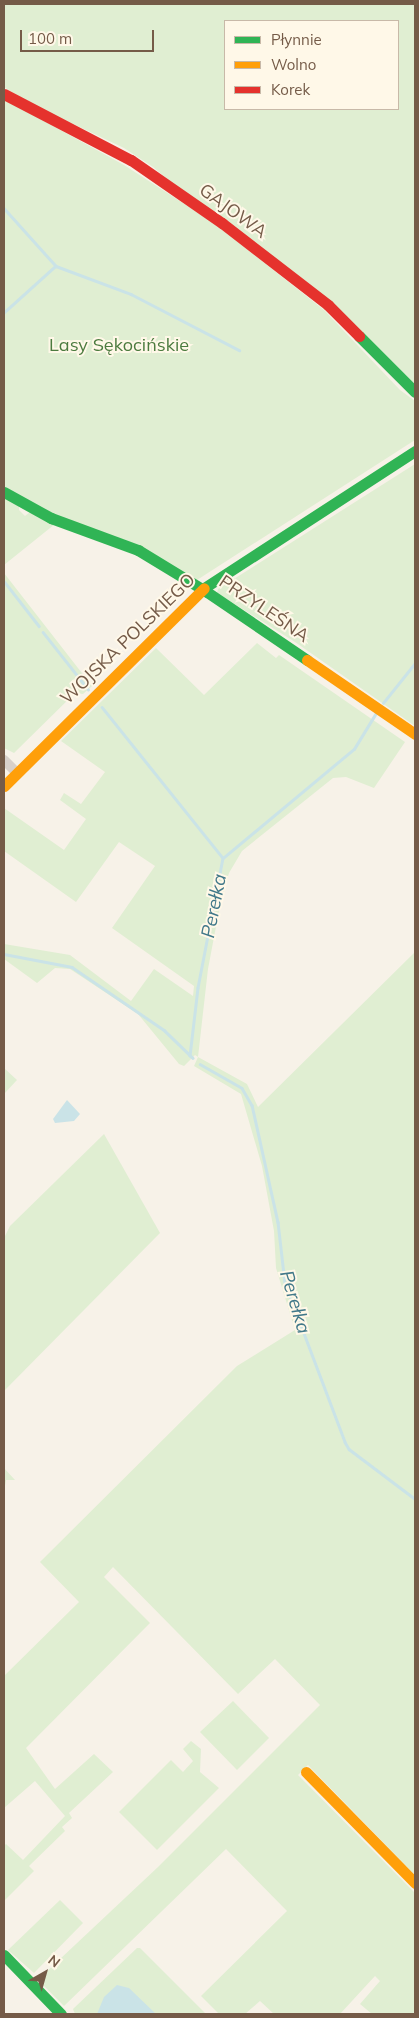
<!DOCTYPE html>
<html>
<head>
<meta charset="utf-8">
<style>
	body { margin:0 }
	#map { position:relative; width:419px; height:2018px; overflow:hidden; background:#f7f2e8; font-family:Mulish,sans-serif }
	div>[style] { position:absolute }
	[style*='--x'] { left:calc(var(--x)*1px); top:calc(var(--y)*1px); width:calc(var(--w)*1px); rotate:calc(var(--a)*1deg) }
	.green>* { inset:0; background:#e0eed2 }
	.water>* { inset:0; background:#cae3e7 }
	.stream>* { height:2.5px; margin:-1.25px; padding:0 1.25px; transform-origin:1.25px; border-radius:1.25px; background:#cae3e7 }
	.street>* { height:10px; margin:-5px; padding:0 5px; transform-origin:5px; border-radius:5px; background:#d8d0ca }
	.fast>* { height:11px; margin:-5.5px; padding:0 5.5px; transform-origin:5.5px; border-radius:5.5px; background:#30b455 }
	.slow>* { height:11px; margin:-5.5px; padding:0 5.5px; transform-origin:5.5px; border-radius:5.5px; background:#ff9f0a }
	.jam>* { height:11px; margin:-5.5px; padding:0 5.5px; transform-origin:5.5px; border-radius:5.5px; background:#e5322d }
	span { translate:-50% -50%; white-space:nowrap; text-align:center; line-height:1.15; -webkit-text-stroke:4px #fff8e8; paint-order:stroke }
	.street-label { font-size:18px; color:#755b48 }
	.park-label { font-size:18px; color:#4c7b3f }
	.water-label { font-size:19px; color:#417889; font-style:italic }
	.frame { position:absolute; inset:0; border:5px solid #755b48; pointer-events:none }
	.legend { position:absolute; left:224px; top:20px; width:175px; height:90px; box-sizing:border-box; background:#fff8e8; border:1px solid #c8b9a8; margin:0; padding:6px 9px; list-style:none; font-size:15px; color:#755b48 }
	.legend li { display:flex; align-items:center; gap:10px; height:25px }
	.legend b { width:25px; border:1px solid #c8b9a8 }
	.north { position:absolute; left:20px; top:1948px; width:50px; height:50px; -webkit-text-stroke:4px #fff8e8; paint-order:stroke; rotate:38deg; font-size:14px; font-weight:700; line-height:20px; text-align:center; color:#755b48 }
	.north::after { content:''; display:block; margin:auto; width:18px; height:22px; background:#755b48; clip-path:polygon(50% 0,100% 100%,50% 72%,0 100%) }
	.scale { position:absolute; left:20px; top:30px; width:134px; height:22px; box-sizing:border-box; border:2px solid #755b48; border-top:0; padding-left:6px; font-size:15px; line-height:18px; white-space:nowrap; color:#755b48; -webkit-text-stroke:4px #fff8e8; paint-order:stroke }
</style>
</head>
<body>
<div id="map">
	<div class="green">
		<div style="clip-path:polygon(evenodd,4px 4px,415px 4px,415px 385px,153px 167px,124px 148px,31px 104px,4px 87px,4px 4px,225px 21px,398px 21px,398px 109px,225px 109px,225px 21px)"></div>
		<div style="clip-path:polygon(4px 99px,124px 165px,186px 205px,220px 228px,324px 310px,400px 390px,415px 401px,415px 440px,197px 580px,34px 507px,4px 489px)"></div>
		<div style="clip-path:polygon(415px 464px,415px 726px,295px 642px,217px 593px,218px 589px)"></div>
		<div style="clip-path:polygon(4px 494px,19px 504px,19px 510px,25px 516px,30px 512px,55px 524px,4px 565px)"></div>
		<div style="clip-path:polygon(4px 573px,92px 686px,83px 694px,75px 693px,14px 753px,4px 748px)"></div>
		<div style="clip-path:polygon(257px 643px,276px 658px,279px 655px,405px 742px,374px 788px,346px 777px,333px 778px,242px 851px,229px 873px,221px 900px,208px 969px,198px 1057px,247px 1084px,258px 1107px,415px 952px,415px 1875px,308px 1765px,298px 1775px,415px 1893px,415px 2014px,372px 2014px,360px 2004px,380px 1981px,375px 1976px,340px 2014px,274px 2014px,260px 2001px,245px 2014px,219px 2014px,201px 1996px,287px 1911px,226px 1849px,64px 2006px,43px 1985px,40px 1978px,43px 1975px,158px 1867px,320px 1705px,275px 1659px,238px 1694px,113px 1567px,104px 1577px,150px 1623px,26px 1748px,55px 1789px,94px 1754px,113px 1772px,69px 1813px,72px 1818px,62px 1827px,65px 1831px,29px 1866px,34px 1871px,4px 1901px,4px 1846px,6px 1844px,23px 1860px,65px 1816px,35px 1781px,4px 1808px,4px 1676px,79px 1602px,40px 1562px,237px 1366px,295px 1330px,276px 1268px,274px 1231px,262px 1166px,241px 1094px,194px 1066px,198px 1057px,195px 1055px,184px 1066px,179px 1064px,138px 1014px,70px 969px,55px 968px,37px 983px,4px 959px,4px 944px,70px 955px,131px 1001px,154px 969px,193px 996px,194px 986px,112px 928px,155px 866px,119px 842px,76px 902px,4px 851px,4px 808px,64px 850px,86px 819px,60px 800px,64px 793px,81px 804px,105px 772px,61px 741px,156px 648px,204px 695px)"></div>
		<div style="clip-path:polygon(4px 1068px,17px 1080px,4px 1094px)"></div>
		<div style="clip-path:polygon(104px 1134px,160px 1233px,4px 1391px,4px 1238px,10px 1226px)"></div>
		<div style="clip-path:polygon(4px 1468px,15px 1480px,6px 1480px,4px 1492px)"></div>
		<div style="clip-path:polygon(233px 1701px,269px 1738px,237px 1770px,200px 1732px)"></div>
		<div style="clip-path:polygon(191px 1741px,201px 1749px,200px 1772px,219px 1788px,157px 1850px,119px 1812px,171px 1760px,183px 1772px,193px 1761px,183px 1749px)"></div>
		<div style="clip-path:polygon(60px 1900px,83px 1923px,34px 1973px,8px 1950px)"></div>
		<div style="clip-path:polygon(137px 1948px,140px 1948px,206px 2014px,75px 2014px,73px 2009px)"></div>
	</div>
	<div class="water">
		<div style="clip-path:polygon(67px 1100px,80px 1114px,74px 1121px,55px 1123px,53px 1119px)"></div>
		<div style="clip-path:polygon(117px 1985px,129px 1988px,156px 2014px,97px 2014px,104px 1997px)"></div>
	</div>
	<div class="stream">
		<div style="--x:4;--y:208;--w:78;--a:48.1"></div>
		<div style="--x:56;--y:266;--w:70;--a:137.9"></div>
		<div style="--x:56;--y:266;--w:80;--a:20.5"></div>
		<div style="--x:131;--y:294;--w:122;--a:27.4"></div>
		<div style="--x:4;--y:581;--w:57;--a:52.1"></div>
		<div style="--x:43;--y:632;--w:73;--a:51.7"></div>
		<div style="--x:383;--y:703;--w:51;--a:-51.3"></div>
		<div style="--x:102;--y:707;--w:193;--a:51.3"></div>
		<div style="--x:223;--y:858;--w:132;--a:100.9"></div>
		<div style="--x:198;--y:988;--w:68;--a:96.7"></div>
		<div style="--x:223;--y:858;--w:170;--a:-39.8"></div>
		<div style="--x:354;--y:749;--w:42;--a:-58.6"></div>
		<div style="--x:4;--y:954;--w:69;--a:10.8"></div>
		<div style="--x:72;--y:967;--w:112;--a:34.4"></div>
		<div style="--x:164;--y:1030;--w:40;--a:44"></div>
		<div style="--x:200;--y:1064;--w:48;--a:29.7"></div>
		<div style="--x:242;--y:1088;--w:20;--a:60"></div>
		<div style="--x:252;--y:1105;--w:120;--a:77.5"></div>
		<div style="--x:278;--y:1222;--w:61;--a:83.5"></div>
		<div style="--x:285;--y:1283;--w:170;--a:69.3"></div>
		<div style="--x:345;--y:1442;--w:8;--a:60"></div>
		<div style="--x:349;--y:1449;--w:83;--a:37.1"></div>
	</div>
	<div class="street">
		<div style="--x:4;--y:760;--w:18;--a:45"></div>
	</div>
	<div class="fast">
		<div style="--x:359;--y:336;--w:79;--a:45"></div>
		<div style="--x:4;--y:492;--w:54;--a:29"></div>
		<div style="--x:51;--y:518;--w:93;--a:20.2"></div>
		<div style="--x:138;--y:550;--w:81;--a:31.3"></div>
		<div style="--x:207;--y:592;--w:121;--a:34.2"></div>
		<div style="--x:204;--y:588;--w:252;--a:-33"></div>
		<div style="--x:4;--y:1955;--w:82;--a:46"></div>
	</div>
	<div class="slow">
		<div style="--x:307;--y:660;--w:131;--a:34.4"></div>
		<div style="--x:4;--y:786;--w:281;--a:-44.7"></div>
		<div style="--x:306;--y:1772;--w:156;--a:45.5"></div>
	</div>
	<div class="jam">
		<div style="--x:4;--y:94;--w:143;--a:27.5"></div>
		<div style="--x:131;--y:160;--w:111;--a:34.7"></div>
		<div style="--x:222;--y:223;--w:134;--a:37.7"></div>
		<div style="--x:328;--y:305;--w:44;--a:45"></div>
	</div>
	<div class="street-label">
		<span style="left:233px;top:211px;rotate:36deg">GAJOWA</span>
		<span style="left:264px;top:609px;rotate:34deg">PRZYLEŚNA</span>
		<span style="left:128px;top:639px;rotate:-44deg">WOJSKA POLSKIEGO</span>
	</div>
	<div class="park-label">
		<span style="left:119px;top:345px">Lasy Sękocińskie</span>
	</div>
	<div class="water-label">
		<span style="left:214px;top:906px;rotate:-79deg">Perełka</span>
		<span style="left:295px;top:1302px;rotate:73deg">Perełka</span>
	</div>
	<div class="frame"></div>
	<ul class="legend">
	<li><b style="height:6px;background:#30b455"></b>Płynnie</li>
	<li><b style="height:6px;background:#ff9f0a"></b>Wolno</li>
	<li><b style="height:6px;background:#e5322d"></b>Korek</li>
	</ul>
	<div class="north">N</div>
	<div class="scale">100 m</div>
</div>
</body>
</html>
